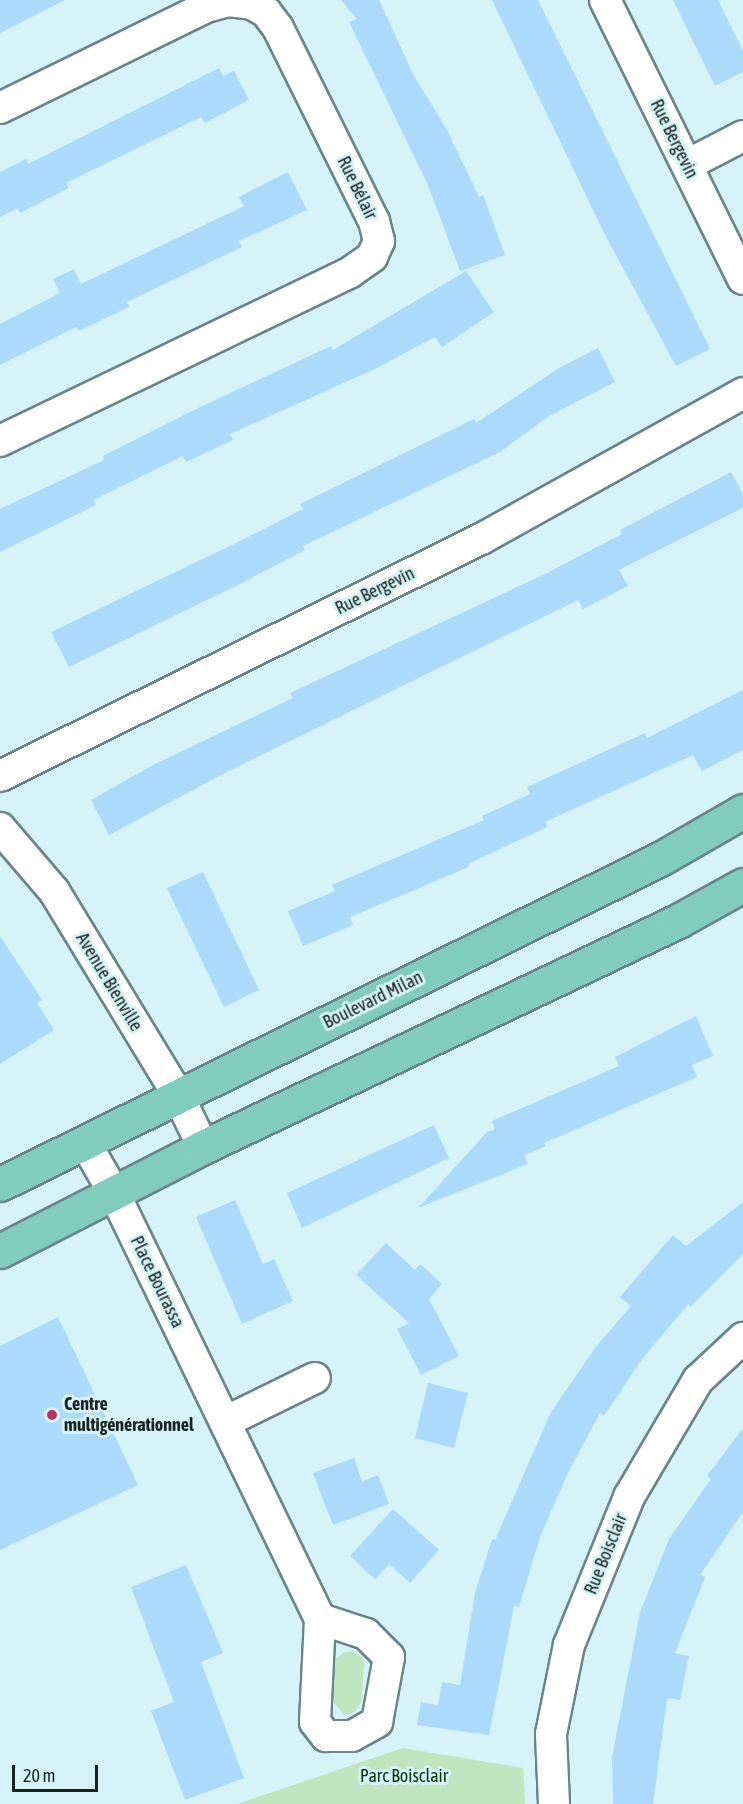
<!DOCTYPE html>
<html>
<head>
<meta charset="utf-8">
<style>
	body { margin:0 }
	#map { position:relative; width:743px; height:1804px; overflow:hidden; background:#d6f3f7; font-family:"Asap Condensed",sans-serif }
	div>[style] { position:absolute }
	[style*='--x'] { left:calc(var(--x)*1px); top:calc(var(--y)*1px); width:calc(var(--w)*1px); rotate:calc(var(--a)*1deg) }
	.green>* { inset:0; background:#bfe6be }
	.building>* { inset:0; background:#acdafa }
	.roads { filter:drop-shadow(2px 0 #6a8589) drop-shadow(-2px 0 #6a8589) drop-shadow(0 2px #6a8589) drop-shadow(0 -2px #6a8589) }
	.minor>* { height:30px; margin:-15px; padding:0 15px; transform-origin:15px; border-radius:15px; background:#fff }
	.major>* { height:33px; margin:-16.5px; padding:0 16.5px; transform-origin:16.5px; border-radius:16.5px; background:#80cdbe }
	.dots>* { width:16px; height:16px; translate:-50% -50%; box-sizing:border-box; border:3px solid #d6f3f7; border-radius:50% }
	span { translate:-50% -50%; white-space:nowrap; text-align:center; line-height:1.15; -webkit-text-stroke:6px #d6f3f7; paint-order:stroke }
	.street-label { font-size:18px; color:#172223 }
	.poi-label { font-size:18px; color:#172223; font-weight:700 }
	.left { translate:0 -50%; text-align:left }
	.park-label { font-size:18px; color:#023507 }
	.scale { position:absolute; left:12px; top:1765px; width:86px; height:27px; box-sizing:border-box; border:3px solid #172223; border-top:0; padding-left:8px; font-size:18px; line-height:21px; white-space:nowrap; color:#172223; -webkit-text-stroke:4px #d6f3f7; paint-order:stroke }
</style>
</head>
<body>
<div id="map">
	<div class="green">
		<div style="clip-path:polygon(353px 1651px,363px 1658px,364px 1665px,361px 1703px,353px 1713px,345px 1715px,332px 1701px,335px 1660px,343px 1653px)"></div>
		<div style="clip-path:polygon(403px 1748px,523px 1768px,525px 1804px,237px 1804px)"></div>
	</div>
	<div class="building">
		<div style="clip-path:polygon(0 0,65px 0,0 33px)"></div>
		<div style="clip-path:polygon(341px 0,379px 0,414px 76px,447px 130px,479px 197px,483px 195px,505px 255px,460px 271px,428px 185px,349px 22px,357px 19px)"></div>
		<div style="clip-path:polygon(492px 0,538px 0,710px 349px,676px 366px,604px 233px)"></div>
		<div style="clip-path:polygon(673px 0,718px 0,743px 51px,743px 72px,715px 86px)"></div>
		<div style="clip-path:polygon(219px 68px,223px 76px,234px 71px,249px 100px,205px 123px,201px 117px,66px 183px,69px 188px,20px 213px,18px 208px,0 217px,0 172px,26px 159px,28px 164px)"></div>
		<div style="clip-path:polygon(288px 172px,307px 210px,239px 241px,242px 247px,127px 302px,129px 307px,79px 331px,76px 327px,0 365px,0 324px,60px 293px,53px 279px,74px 269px,81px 284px,244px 206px,239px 197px)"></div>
		<div style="clip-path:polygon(466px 271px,494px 312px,442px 347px,435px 337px,375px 369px,230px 434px,233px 440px,186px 462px,183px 456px,94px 500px,96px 505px,0 552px,0 509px,104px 460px,103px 456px,192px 411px,331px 346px,333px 350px)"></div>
		<div style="clip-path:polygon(598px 348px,615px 382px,549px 416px,500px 452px,303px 546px,305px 550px,238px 585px,69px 667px,51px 632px,240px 541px,303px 509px,300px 504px,474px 419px,476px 423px,559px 368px)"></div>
		<div style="clip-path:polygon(731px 472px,743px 494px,743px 508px,619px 570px,628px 586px,583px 609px,578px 600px,219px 776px,109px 835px,91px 800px,153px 765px,293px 698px,290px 693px,543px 575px,622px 534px,620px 530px)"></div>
		<div style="clip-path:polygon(743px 690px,743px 750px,702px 771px,693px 755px,545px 822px,547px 827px,468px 864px,469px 867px,350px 917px,353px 925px,303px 946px,288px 911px,335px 891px,332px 885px,484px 820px,482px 816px,530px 794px,527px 787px,645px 733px,647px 738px)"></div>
		<div style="clip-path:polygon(203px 872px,259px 990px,224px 1007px,167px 888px)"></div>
		<div style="clip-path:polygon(0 936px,42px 1000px,37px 1003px,54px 1030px,0 1064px)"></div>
		<div style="clip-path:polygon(696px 1016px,713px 1056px,692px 1065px,697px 1077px,544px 1143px,546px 1146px,524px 1155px,528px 1164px,418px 1208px,487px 1132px,495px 1129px,492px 1121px,619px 1066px,615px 1057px)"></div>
		<div style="clip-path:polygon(434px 1125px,449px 1158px,302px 1228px,287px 1193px)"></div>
		<div style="clip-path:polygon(235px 1200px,263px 1264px,274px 1259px,293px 1301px,242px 1324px,196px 1217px)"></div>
		<div style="clip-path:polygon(743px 1202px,743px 1254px,690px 1307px,688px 1304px,640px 1362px,604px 1416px,600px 1413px,567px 1475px,540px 1537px,519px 1607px,514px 1606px,489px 1735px,417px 1725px,421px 1702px,438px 1705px,442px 1682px,460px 1685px,475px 1593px,492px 1539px,495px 1540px,551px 1412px,595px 1348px,631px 1306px,620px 1297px,673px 1235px,686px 1246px)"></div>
		<div style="clip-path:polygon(386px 1243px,415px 1270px,420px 1264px,442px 1284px,429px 1299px,459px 1356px,421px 1375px,397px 1329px,409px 1323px,356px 1275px)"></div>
		<div style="clip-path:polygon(58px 1317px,138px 1485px,0 1550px,0 1346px)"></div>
		<div style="clip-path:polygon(428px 1383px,468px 1393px,454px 1448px,415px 1438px)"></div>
		<div style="clip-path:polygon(743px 1428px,743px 1512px,700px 1575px,705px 1577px,675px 1653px,689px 1656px,680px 1700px,667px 1698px,653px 1804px,613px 1804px,612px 1757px,640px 1613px,669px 1539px,711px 1479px,707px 1476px)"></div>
		<div style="clip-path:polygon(354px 1458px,362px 1481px,378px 1475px,389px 1504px,333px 1525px,313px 1473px)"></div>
		<div style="clip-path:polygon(393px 1509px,439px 1550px,410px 1583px,389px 1564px,375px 1579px,350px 1556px)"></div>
		<div style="clip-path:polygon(186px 1565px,223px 1653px,201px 1662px,244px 1778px,185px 1800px,151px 1711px,174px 1702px,131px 1587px)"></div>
	</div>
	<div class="roads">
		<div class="minor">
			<div style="--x:605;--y:0;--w:311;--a:63.7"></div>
			<div style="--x:0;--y:108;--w:229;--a:-26.1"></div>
			<div style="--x:206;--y:7;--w:23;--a:-15"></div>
			<div style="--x:228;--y:1;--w:24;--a:7"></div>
			<div style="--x:252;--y:4;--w:16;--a:30"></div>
			<div style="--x:266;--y:12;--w:20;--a:53"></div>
			<div style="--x:278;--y:28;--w:216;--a:63.6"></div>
			<div style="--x:374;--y:221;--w:21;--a:76"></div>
			<div style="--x:379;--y:241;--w:17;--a:114"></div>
			<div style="--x:372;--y:257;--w:28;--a:145"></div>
			<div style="--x:349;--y:273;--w:387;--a:154.3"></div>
			<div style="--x:687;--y:165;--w:63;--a:-27.4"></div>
			<div style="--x:0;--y:776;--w:536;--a:-26.23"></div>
			<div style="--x:481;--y:539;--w:300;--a:-29.1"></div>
			<div style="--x:0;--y:828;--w:83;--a:49.4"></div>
			<div style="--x:54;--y:891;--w:239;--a:58.7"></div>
			<div style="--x:178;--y:1095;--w:58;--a:64.3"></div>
			<div style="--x:86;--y:1144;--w:59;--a:60.4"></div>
			<div style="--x:115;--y:1195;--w:471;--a:64.2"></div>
			<div style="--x:320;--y:1619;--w:103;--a:92.8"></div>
			<div style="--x:315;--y:1722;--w:18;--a:52"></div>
			<div style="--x:326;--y:1736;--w:26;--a:0"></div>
			<div style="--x:352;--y:1736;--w:29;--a:-29"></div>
			<div style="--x:377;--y:1722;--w:66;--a:-79.5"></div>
			<div style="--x:389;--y:1657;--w:33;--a:-135"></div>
			<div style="--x:366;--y:1634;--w:48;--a:-161.9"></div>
			<div style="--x:225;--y:1422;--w:100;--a:-26.1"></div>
			<div style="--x:554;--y:1804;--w:70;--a:-92.5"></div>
			<div style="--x:551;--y:1734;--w:91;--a:-78.6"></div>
			<div style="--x:569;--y:1645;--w:160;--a:-67.9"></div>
			<div style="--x:629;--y:1497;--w:136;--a:-59.5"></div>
			<div style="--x:698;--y:1380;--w:62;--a:-43"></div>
		</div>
		<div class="major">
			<div style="--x:0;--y:1184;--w:736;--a:-26.22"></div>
			<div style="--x:660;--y:859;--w:96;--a:-30"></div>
			<div style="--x:0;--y:1251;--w:228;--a:-27.1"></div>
			<div style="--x:203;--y:1147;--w:526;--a:-25.44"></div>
			<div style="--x:678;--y:921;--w:74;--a:-29"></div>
		</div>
	</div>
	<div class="dots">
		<div style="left:52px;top:1415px;background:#bf3160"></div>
	</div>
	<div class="street-label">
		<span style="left:674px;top:139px;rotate:64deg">Rue Bergevin</span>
		<span style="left:357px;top:188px;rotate:64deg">Rue Bélair</span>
		<span style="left:375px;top:591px;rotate:-26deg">Rue Bergevin</span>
		<span style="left:109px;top:982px;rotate:59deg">Avenue Bienville</span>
		<span style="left:373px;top:1000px;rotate:-26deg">Boulevard Milan</span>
		<span style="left:157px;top:1282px;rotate:64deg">Place Bourassa</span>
		<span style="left:606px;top:1554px;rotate:-68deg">Rue Boisclair</span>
	</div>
	<div class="poi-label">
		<span class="left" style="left:64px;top:1415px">Centre<br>multigénérationnel</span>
	</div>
	<div class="park-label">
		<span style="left:404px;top:1776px">Parc Boisclair</span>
	</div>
	<div class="scale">20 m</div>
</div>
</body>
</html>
